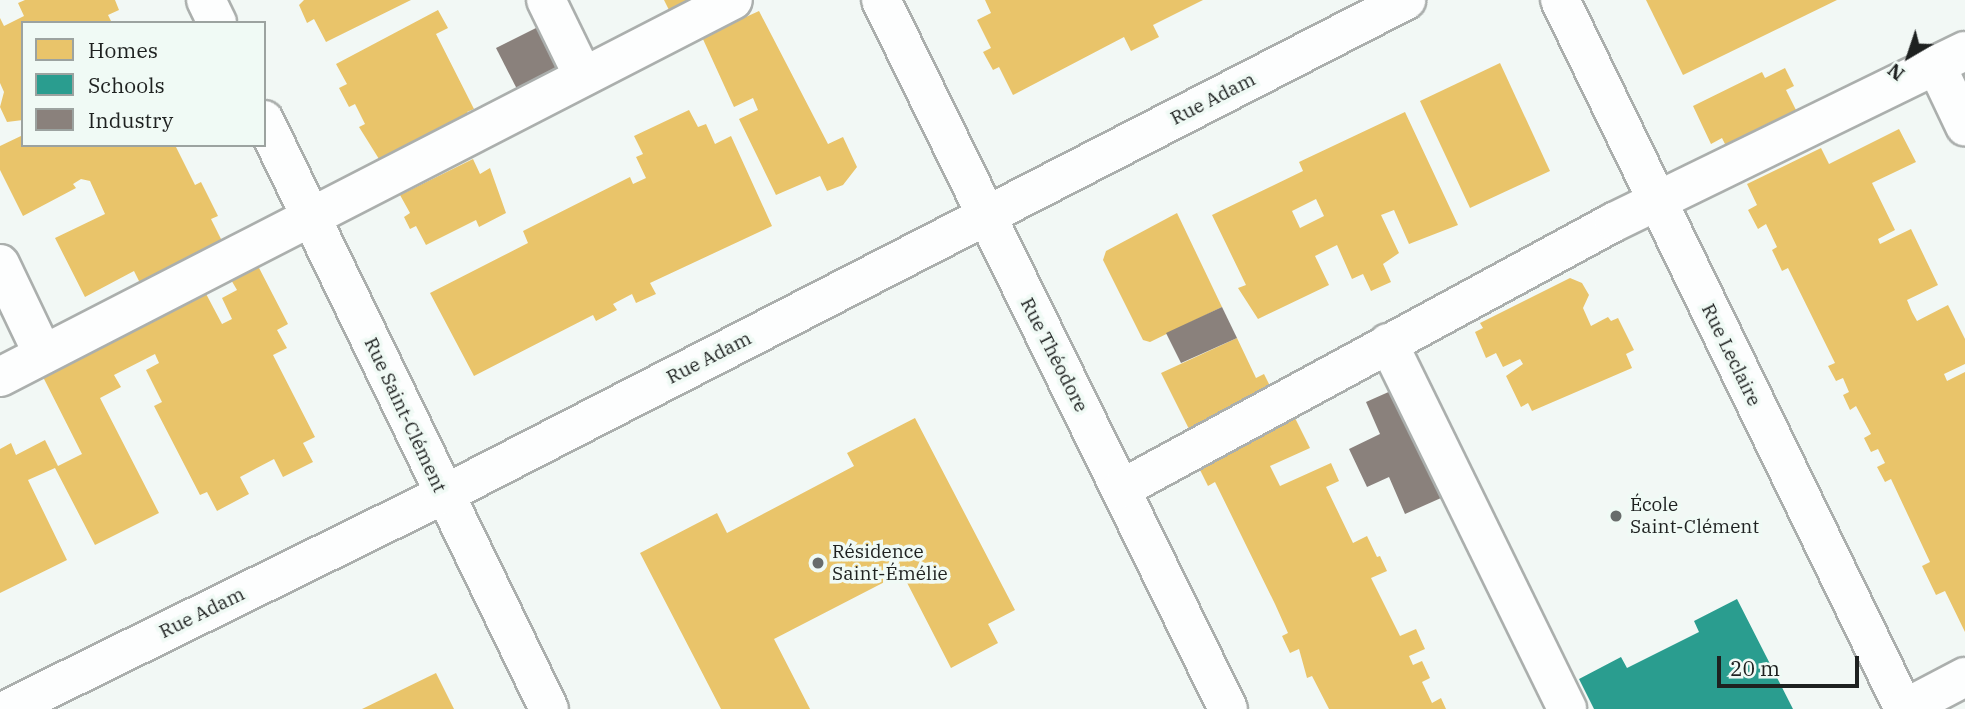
<!DOCTYPE html>
<html>
<head>
<meta charset="utf-8">
<style>
	body { margin:0 }
	#map { position:relative; width:1965px; height:709px; overflow:hidden; background:#f2f8f5; font-family:"IBM Plex Serif",serif }
	div>[style] { position:absolute }
	[style*='--x'] { left:calc(var(--x)*1px); top:calc(var(--y)*1px); width:calc(var(--w)*1px); rotate:calc(var(--a)*1deg) }
	.homes>* { inset:0; background:#e9c46a }
	.schools>* { inset:0; background:#2a9d8f }
	.industry>* { inset:0; background:#8a817c }
	.roads { filter:drop-shadow(2px 0 #abafad) drop-shadow(-2px 0 #abafad) drop-shadow(0 2px #abafad) drop-shadow(0 -2px #abafad) }
	.minor>* { height:38px; margin:-19px; padding:0 19px; transform-origin:19px; border-radius:19px; background:#fdfefe }
	.dots>* { width:19px; height:19px; translate:-50% -50%; box-sizing:border-box; border:4px solid #f0faf5; border-radius:50% }
	span { translate:-50% -50%; white-space:nowrap; text-align:center; line-height:1.15; -webkit-text-stroke:7px #f0faf5; paint-order:stroke }
	.street-label { font-size:19px; color:#1e2120 }
	.poi-label { font-size:19px; color:#1e2120 }
	.left { translate:0 -50%; text-align:left }
	.legend { position:absolute; left:21px; top:21px; width:245px; height:126px; box-sizing:border-box; background:#f0faf5; border:2px solid #9ca3a0; margin:0; padding:9px 12px; list-style:none; font-size:21px; color:#1e2120 }
	.legend li { display:flex; align-items:center; gap:14px; height:35px }
	.legend b { width:35px; border:2px solid #9ca3a0 }
	.north { position:absolute; left:1874px; top:21px; width:70px; height:70px; -webkit-text-stroke:5px #f0faf5; paint-order:stroke; rotate:219deg; font-size:19px; font-weight:700; line-height:28px; text-align:center; color:#1e2120 }
	.north::after { content:''; display:block; margin:auto; width:24px; height:32px; background:#1e2120; clip-path:polygon(50% 0,100% 100%,50% 72%,0 100%) }
	.scale { position:absolute; left:1717px; top:656px; width:142px; height:32px; box-sizing:border-box; border:4px solid #1e2120; border-top:0; padding-left:9px; font-size:21px; line-height:24px; white-space:nowrap; color:#1e2120; -webkit-text-stroke:5px #f0faf5; paint-order:stroke }
</style>
</head>
<body>
<div id="map">
	<div class="homes">
		<div style="clip-path:polygon(25px 0,115px 0,119px 10px,108px 15px,112px 23px,23px 23px,23px 120px,7px 122px,0 107px,4px 92px,0 83px,0 18px,4px 26px,24px 16px,18px 3px)"></div>
		<div style="clip-path:polygon(304px 0,411px 0,326px 42px,314px 19px,307px 23px,299px 5px)"></div>
		<div style="clip-path:polygon(664px 0,705px 0,672px 16px)"></div>
		<div style="clip-path:polygon(985px 0,1203px 0,1153px 25px,1159px 37px,1131px 51px,1124px 37px,1013px 95px,999px 67px,993px 70px,983px 52px,991px 48px,977px 20px,991px 13px)"></div>
		<div style="clip-path:polygon(1646px 0,1837px 0,1683px 75px)"></div>
		<div style="clip-path:polygon(438px 10px,448px 28px,436px 34px,474px 109px,467px 112px,472px 123px,384px 167px,359px 127px,365px 124px,355px 104px,349px 107px,339px 88px,347px 84px,336px 64px)"></div>
		<div style="clip-path:polygon(759px 11px,828px 144px,843px 137px,857px 167px,843px 185px,827px 191px,820px 176px,776px 195px,739px 119px,758px 110px,753px 98px,734px 107px,702px 37px)"></div>
		<div style="clip-path:polygon(1500px 63px,1550px 171px,1470px 208px,1420px 101px)"></div>
		<div style="clip-path:polygon(1785px 68px,1794px 86px,1786px 90px,1800px 118px,1729px 152px,1722px 138px,1711px 144px,1693px 106px,1762px 72px,1765px 78px)"></div>
		<div style="clip-path:polygon(689px 110px,698px 127px,706px 124px,715px 144px,731px 136px,772px 226px,650px 283px,656px 294px,636px 303px,632px 294px,613px 304px,617px 310px,596px 321px,593px 315px,474px 376px,430px 293px,528px 243px,523px 231px,630px 177px,633px 184px,646px 178px,636px 157px,643px 154px,634px 136px)"></div>
		<div style="clip-path:polygon(evenodd,1405px 112px,1458px 225px,1409px 244px,1394px 210px,1381px 215px,1399px 253px,1383px 264px,1391px 282px,1371px 291px,1363px 274px,1352px 279px,1337px 245px,1315px 256px,1329px 285px,1258px 319px,1238px 288px,1246px 285px,1212px 215px,1303px 171px,1299px 162px,1405px 112px,1316px 199px,1324px 216px,1300px 228px,1292px 211px,1316px 199px)"></div>
		<div style="clip-path:polygon(1899px 129px,1916px 162px,1872px 183px,1895px 230px,1878px 239px,1880px 244px,1911px 229px,1938px 285px,1907px 300px,1912px 312px,1917px 321px,1948px 305px,1965px 339px,1965px 364px,1944px 374px,1947px 381px,1965px 372px,1965px 632px,1945px 591px,1936px 595px,1922px 566px,1930px 562px,1891px 479px,1885px 482px,1877px 467px,1885px 463px,1878px 449px,1871px 452px,1864px 438px,1871px 434px,1856px 406px,1850px 410px,1843px 395px,1849px 392px,1843px 378px,1836px 381px,1828px 366px,1835px 363px,1788px 268px,1782px 271px,1772px 250px,1777px 247px,1766px 224px,1758px 229px,1748px 210px,1757px 205px,1747px 184px,1821px 148px,1829px 164px)"></div>
		<div style="clip-path:polygon(23px 135px,23px 145px,175px 145px,195px 185px,201px 182px,218px 216px,211px 219px,225px 247px,144px 291px,134px 271px,85px 297px,55px 238px,105px 214px,90px 181px,81px 179px,73px 184px,76px 188px,23px 216px,0 170px,0 146px)"></div>
		<div style="clip-path:polygon(473px 159px,480px 174px,490px 168px,506px 213px,479px 227px,476px 220px,426px 245px,416px 226px,410px 229px,404px 217px,410px 213px,400px 195px)"></div>
		<div style="clip-path:polygon(1177px 213px,1222px 307px,1150px 342px,1143px 340px,1103px 260px,1106px 251px)"></div>
		<div style="clip-path:polygon(257px 264px,288px 324px,277px 330px,287px 348px,273px 355px,315px 437px,303px 443px,313px 462px,283px 477px,274px 459px,240px 477px,249px 494px,217px 511px,207px 492px,200px 495px,154px 406px,162px 402px,146px 370px,159px 363px,155px 354px,114px 375px,121px 387px,100px 398px,159px 513px,95px 545px,55px 468px,28px 480px,67px 560px,0 593px,0 449px,11px 443px,16px 455px,45px 440px,58px 466px,82px 454px,41px 373px,204px 290px,222px 324px,232px 319px,222px 298px,237px 290px,230px 278px)"></div>
		<div style="clip-path:polygon(1570px 278px,1582px 283px,1589px 295px,1583px 308px,1591px 326px,1608px 317px,1611px 321px,1618px 318px,1634px 350px,1626px 354px,1632px 368px,1532px 411px,1528px 403px,1521px 407px,1506px 376px,1523px 364px,1520px 359px,1503px 367px,1496px 353px,1486px 358px,1475px 332px,1483px 328px,1480px 323px)"></div>
		<div style="clip-path:polygon(1237px 338px,1256px 378px,1264px 374px,1273px 392px,1191px 433px,1161px 373px)"></div>
		<div style="clip-path:polygon(915px 418px,1015px 610px,988px 624px,998px 643px,951px 668px,902px 573px,774px 639px,810px 709px,721px 709px,640px 553px,717px 513px,727px 533px,854px 466px,847px 453px)"></div>
		<div style="clip-path:polygon(1295px 418px,1310px 448px,1270px 466px,1280px 486px,1331px 463px,1339px 481px,1326px 487px,1353px 543px,1367px 536px,1377px 557px,1380px 556px,1387px 571px,1371px 578px,1400px 636px,1416px 629px,1425px 649px,1409px 656px,1413px 665px,1422px 661px,1430px 678px,1422px 682px,1432px 703px,1441px 698px,1446px 709px,1329px 709px,1312px 676px,1307px 678px,1299px 649px,1290px 653px,1282px 636px,1288px 633px,1275px 604px,1215px 482px,1208px 486px,1198px 466px)"></div>
		<div style="clip-path:polygon(436px 673px,454px 709px,362px 709px)"></div>
	</div>
	<div class="schools">
		<div style="clip-path:polygon(1737px 599px,1793px 709px,1594px 709px,1579px 679px,1621px 657px,1627px 668px,1699px 632px,1694px 621px)"></div>
	</div>
	<div class="industry">
		<div style="clip-path:polygon(538px 27px,560px 72px,519px 93px,496px 48px)"></div>
		<div style="clip-path:polygon(1222px 307px,1237px 338px,1181px 363px,1166px 333px)"></div>
		<div style="clip-path:polygon(1393px 390px,1441px 498px,1405px 514px,1389px 477px,1367px 487px,1349px 449px,1380px 434px,1366px 402px)"></div>
	</div>
	<div class="roads">
		<div class="minor">
			<div style="--x:206;--y:0;--w:25;--a:64"></div>
			<div style="--x:546;--y:0;--w:85;--a:64"></div>
			<div style="--x:881;--y:0;--w:789;--a:63.92"></div>
			<div style="--x:1560;--y:0;--w:788;--a:64.12"></div>
			<div style="--x:1936;--y:65;--w:68;--a:64.6"></div>
			<div style="--x:264;--y:120;--w:654;--a:64.18"></div>
			<div style="--x:0;--y:264;--w:100;--a:64.5"></div>
			<div style="--x:1388;--y:343;--w:407;--a:63.9"></div>
			<div style="--x:0;--y:377;--w:824;--a:-27.22"></div>
			<div style="--x:1121;--y:489;--w:561;--a:-28.44"></div>
			<div style="--x:1614;--y:222;--w:390;--a:-26"></div>
			<div style="--x:8;--y:709;--w:485;--a:-26.2"></div>
			<div style="--x:443;--y:495;--w:1083;--a:-27.2"></div>
			<div style="--x:1904;--y:709;--w:69;--a:-27.7"></div>
		</div>
	</div>
	<div class="dots">
		<div style="left:1616px;top:516px;background:#686c6b"></div>
		<div style="left:818px;top:563px;background:#686c6b"></div>
	</div>
	<div class="street-label">
		<span style="left:1213px;top:99px;rotate:-27deg">Rue Adam</span>
		<span style="left:1054px;top:355px;rotate:63deg">Rue Théodore</span>
		<span style="left:1731px;top:355px;rotate:64deg">Rue Leclaire</span>
		<span style="left:709px;top:358px;rotate:-27deg">Rue Adam</span>
		<span style="left:405px;top:415px;rotate:65deg">Rue Saint-Clément</span>
		<span style="left:202px;top:613px;rotate:-26deg">Rue Adam</span>
	</div>
	<div class="poi-label">
		<span class="left" style="left:1630px;top:516px">École<br>Saint-Clément</span>
		<span class="left" style="left:832px;top:563px">Résidence<br>Saint-Émélie</span>
	</div>
	<ul class="legend">
	<li><b style="height:19px;background:#e9c46a"></b>Homes</li>
	<li><b style="height:19px;background:#2a9d8f"></b>Schools</li>
	<li><b style="height:19px;background:#8a817c"></b>Industry</li>
	</ul>
	<div class="north">N</div>
	<div class="scale">20 m</div>
</div>
</body>
</html>
